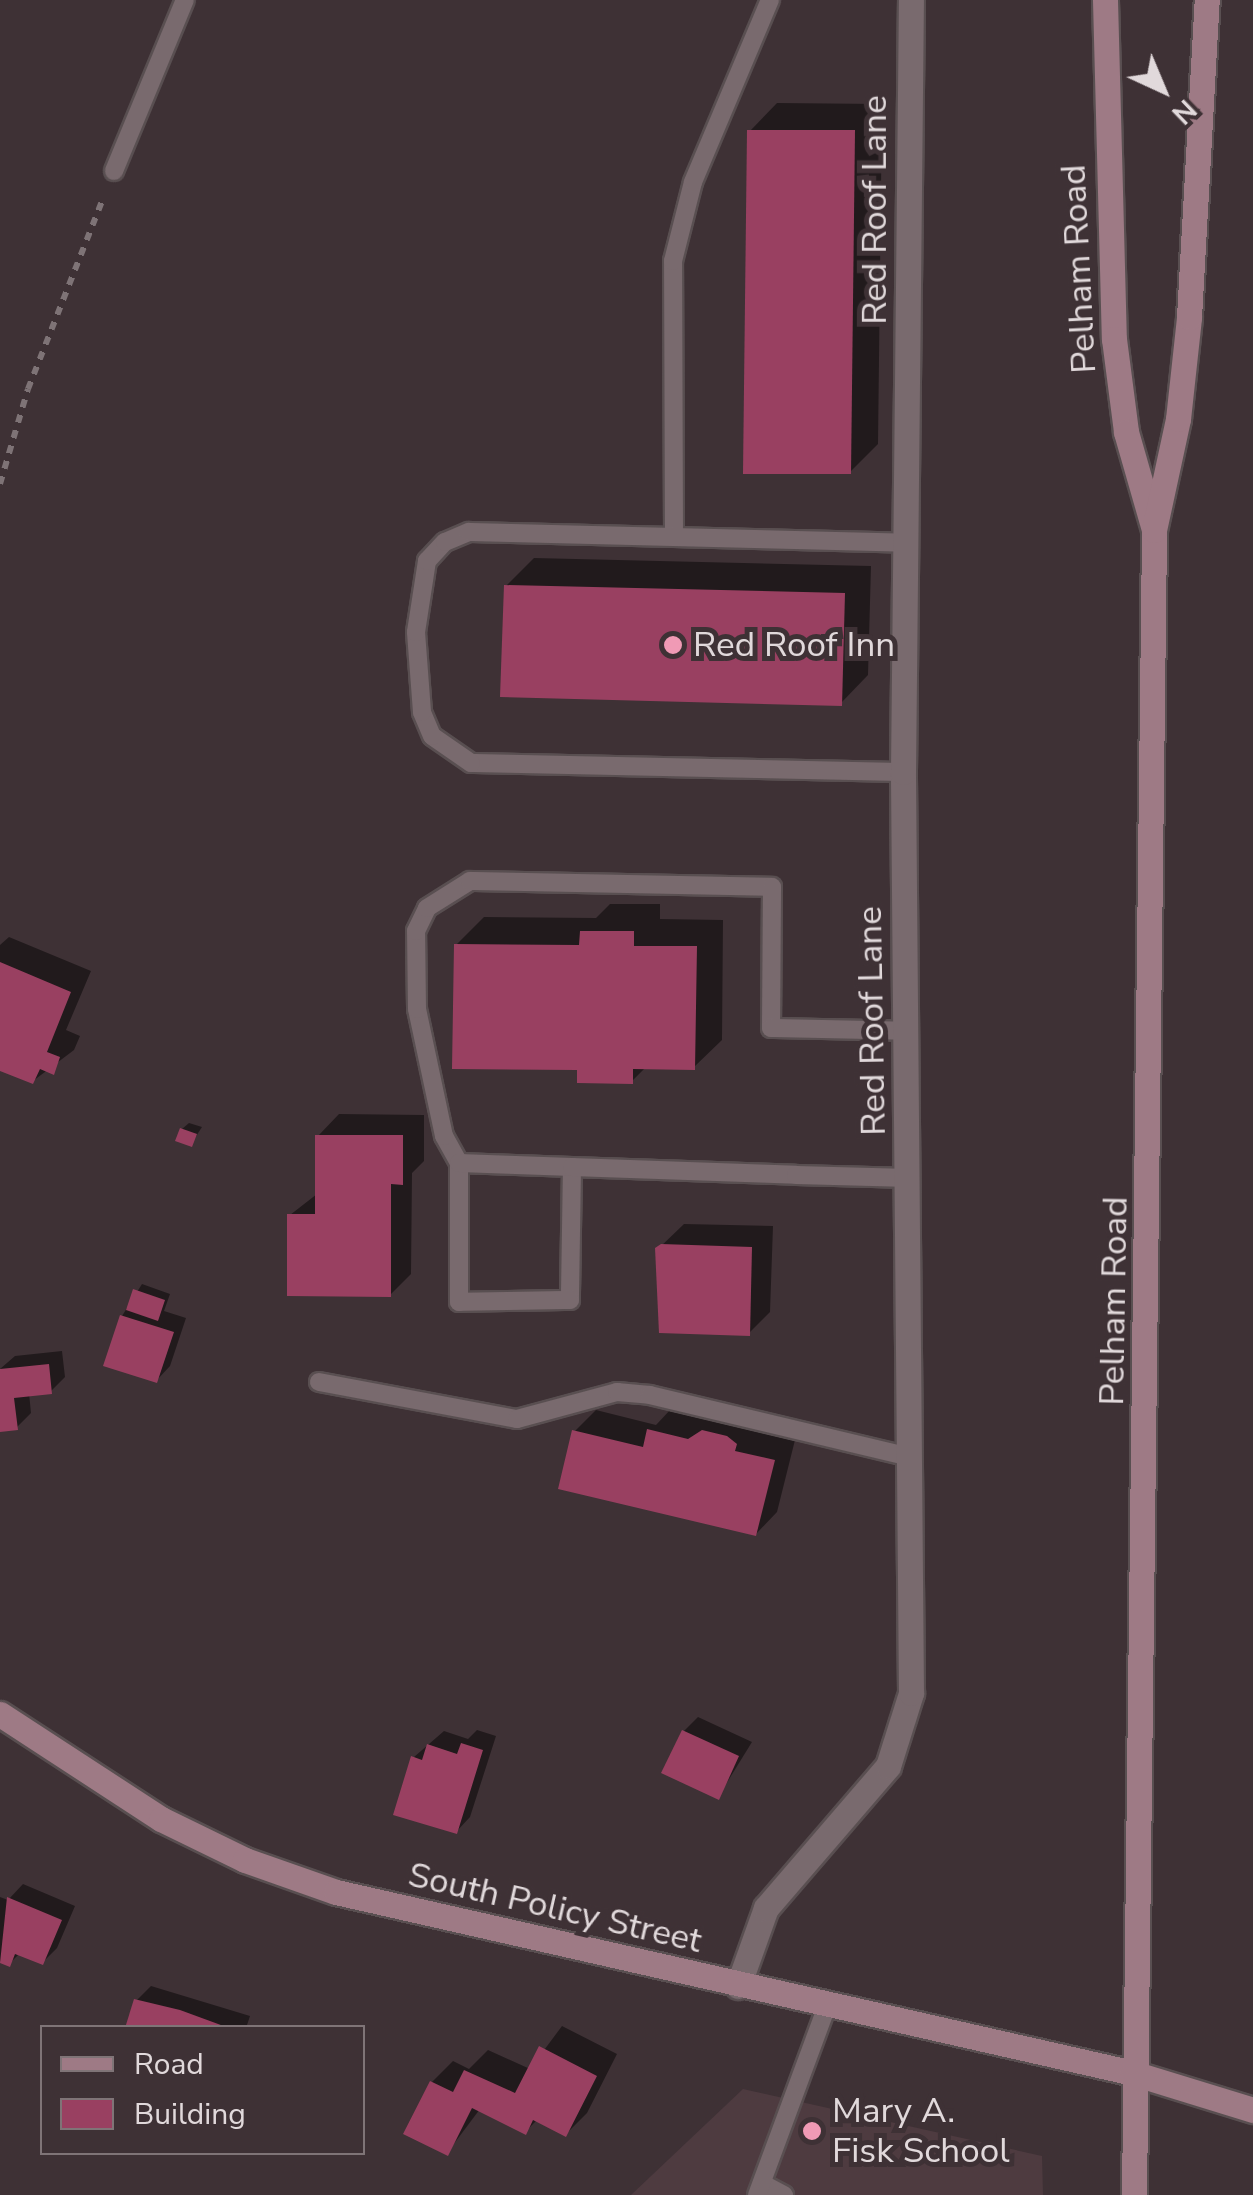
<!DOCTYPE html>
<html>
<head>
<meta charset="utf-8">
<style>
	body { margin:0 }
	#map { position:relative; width:1253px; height:2195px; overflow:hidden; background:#3e3135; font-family:"Nunito Sans",sans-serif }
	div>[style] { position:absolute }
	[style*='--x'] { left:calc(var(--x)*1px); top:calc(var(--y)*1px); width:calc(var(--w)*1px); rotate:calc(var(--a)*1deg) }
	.built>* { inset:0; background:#4e3b40 }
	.shadow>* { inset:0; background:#0007 }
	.building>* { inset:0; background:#994061 }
	.path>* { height:6px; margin-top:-3px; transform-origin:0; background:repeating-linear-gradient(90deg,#7e7376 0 8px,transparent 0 16px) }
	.roads { filter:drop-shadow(2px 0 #594f51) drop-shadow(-2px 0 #594f51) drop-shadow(0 2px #594f51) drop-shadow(0 -2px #594f51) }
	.lane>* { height:18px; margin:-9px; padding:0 9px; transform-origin:9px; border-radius:9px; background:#796a6e }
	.street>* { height:25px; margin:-12.5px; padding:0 12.5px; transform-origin:12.5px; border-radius:12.5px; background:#796a6e }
	.secondary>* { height:25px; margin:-12.5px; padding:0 12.5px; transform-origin:12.5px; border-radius:12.5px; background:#9e7a85 }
	.dots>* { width:28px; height:28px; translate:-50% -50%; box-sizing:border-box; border:5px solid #3e3135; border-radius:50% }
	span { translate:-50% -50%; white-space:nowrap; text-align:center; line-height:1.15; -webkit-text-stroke:10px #3e3135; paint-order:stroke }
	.street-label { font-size:35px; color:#e1d9db }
	.poi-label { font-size:35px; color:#e1d9db }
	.left { translate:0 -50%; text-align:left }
	.legend { position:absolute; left:40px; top:2025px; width:325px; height:130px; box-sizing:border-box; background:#3e3135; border:2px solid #7f7477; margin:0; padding:12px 18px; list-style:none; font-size:30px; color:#e1d9db }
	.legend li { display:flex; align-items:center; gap:20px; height:50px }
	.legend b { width:50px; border:2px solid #7f7477 }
	.north { position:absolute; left:1113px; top:40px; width:100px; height:100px; -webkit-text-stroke:8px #3e3135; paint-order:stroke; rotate:136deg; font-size:28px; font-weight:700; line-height:40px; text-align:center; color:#e1d9db }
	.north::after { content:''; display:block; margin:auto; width:35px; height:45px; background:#e1d9db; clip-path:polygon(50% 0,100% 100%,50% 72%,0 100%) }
</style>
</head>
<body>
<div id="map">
	<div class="built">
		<div style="clip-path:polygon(743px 2089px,1042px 2156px,1043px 2195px,631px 2195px)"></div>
	</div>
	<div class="shadow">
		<div style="clip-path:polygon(777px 103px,882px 104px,878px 444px,850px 472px,750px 131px)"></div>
		<div style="clip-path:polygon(534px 558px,871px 566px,868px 675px,841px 703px,506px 586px)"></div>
		<div style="clip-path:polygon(610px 904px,660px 904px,660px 919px,723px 920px,722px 1040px,694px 1067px,646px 1067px,632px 1081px,580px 1068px,456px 945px,484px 917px,596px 918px)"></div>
		<div style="clip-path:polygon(9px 937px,91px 971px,66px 1030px,80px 1036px,74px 1050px,33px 1081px,0 1068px,0 945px)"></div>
		<div style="clip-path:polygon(339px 1114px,424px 1115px,424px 1161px,412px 1173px,411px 1274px,390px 1295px,290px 1215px,317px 1194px,318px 1136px)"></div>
		<div style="clip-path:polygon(189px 1123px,202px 1127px,191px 1144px,182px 1129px)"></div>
		<div style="clip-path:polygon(684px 1224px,773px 1226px,770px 1312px,749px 1333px,658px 1249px)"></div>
		<div style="clip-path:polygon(142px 1284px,170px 1294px,164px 1311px,186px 1318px,170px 1366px,156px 1381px,122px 1316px)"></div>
		<div style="clip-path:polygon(62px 1351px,65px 1377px,51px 1391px,29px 1393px,31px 1413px,17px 1427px,0 1429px,0 1369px,15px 1356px)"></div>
		<div style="clip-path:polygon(671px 1409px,711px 1419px,725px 1410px,757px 1422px,755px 1430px,795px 1440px,777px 1512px,756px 1534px,575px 1431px,596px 1410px,656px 1425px)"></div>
		<div style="clip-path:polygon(698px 1717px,752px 1742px,718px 1797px,684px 1731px)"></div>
		<div style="clip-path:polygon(477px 1730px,496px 1736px,470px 1817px,456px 1832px,414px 1757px,444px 1731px,468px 1739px)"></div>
		<div style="clip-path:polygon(23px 1884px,75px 1906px,57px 1948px,43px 1962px,20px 1953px,9px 1964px,0 1961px,0 1897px,8px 1900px)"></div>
		<div style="clip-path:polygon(151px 1986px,250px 2016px,246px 2028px,127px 2028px,136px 2001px)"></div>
		<div style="clip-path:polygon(562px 2026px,617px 2054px,587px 2113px,566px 2134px,537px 2120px,525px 2132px,480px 2109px,447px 2153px,432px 2082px,453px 2061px,469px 2069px,488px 2050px,530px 2069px)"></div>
	</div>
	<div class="building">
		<div style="clip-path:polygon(747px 130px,855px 130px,851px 474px,743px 474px)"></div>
		<div style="clip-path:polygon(504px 585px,845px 593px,842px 706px,500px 697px)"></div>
		<div style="clip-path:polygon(580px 931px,634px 931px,634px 946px,697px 946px,695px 1070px,633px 1069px,633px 1084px,577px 1083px,577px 1070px,452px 1069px,454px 944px,579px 945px)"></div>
		<div style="clip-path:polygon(0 962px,71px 992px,47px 1052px,60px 1057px,54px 1075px,40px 1069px,33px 1084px,0 1071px)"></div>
		<div style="clip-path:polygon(180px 1128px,197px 1134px,192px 1147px,175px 1141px)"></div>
		<div style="clip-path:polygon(315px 1135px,403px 1135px,403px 1185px,391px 1184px,391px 1297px,287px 1296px,287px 1214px,315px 1214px)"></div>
		<div style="clip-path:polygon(661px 1244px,752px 1247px,750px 1336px,659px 1333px,655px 1248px)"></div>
		<div style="clip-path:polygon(133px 1289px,165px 1300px,158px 1321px,126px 1310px)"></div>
		<div style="clip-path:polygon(120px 1315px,174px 1332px,157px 1383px,103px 1366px)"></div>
		<div style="clip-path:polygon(49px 1364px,52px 1394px,14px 1398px,18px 1430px,0 1432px,0 1369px)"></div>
		<div style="clip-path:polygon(647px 1429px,688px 1439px,702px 1430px,727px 1436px,737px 1444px,735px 1451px,775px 1460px,756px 1536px,558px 1489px,572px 1430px,643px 1447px)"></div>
		<div style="clip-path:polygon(682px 1730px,739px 1756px,719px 1800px,661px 1773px)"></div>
		<div style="clip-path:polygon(461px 1743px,483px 1750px,457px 1834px,393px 1815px,411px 1756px,422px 1760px,427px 1744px,457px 1754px)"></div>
		<div style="clip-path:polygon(7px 1897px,62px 1920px,43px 1965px,15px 1954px,10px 1967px,0 1963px)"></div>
		<div style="clip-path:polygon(134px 1999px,180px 2010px,229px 2028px,125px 2028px)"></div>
		<div style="clip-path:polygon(539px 2046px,597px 2076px,566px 2137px,533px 2120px,526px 2135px,472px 2108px,448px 2156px,403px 2134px,430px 2081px,453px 2092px,464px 2070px,515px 2093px)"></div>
	</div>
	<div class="path">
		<div style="--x:0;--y:484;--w:99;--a:-73.6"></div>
		<div style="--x:28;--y:389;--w:207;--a:-68.5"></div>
	</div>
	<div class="roads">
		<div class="lane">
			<div style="--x:114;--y:171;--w:185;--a:-67.5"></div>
			<div style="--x:674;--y:535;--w:274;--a:-90.2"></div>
			<div style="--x:673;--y:261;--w:81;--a:-75.8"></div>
			<div style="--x:693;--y:182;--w:198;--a:-67.1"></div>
			<div style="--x:903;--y:772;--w:432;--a:-178.8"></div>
			<div style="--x:471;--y:763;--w:47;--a:-145.3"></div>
			<div style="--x:432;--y:736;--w:26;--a:-113"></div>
			<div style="--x:422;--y:712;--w:80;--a:-94.3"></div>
			<div style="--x:416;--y:632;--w:72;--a:-81.2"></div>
			<div style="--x:427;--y:561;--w:26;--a:-47"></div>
			<div style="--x:445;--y:542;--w:26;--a:-23"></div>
			<div style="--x:469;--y:532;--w:439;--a:1.4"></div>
			<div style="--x:459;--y:1163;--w:31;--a:-119"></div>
			<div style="--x:444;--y:1136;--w:130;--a:-102"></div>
			<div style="--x:417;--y:1009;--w:78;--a:-90.7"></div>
			<div style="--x:416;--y:931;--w:25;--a:-64"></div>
			<div style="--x:427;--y:908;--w:51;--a:-32.1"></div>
			<div style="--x:470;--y:881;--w:302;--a:1.1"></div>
			<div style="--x:772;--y:887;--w:141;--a:90.4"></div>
			<div style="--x:771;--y:1028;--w:138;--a:1.2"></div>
			<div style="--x:572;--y:1167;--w:133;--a:90.9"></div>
			<div style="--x:570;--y:1300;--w:111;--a:179"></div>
			<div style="--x:459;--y:1302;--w:139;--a:-90"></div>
			<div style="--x:459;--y:1163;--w:113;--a:2"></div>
			<div style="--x:572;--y:1167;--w:224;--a:2"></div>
			<div style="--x:796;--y:1175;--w:114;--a:1.5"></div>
			<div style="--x:319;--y:1382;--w:201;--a:10.6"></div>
			<div style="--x:517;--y:1419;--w:104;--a:-15.1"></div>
			<div style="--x:617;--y:1392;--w:33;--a:5"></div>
			<div style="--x:650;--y:1395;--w:268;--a:13.4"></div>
			<div style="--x:763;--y:2184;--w:24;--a:28"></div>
			<div style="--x:757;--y:2195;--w:202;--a:-69.7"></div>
		</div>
		<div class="street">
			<div style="--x:738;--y:1986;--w:83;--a:-70.3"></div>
			<div style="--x:766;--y:1908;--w:187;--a:-49.3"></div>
			<div style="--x:888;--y:1766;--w:77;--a:-72.5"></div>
			<div style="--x:911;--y:1693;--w:921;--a:-90.5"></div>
			<div style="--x:903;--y:772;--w:772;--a:-89.41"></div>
		</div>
		<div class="secondary">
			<div style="--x:1105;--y:0;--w:339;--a:88.5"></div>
			<div style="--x:1114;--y:339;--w:94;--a:82.6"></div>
			<div style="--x:1126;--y:432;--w:98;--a:74"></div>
			<div style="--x:0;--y:1714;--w:192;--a:33.1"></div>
			<div style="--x:161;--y:1819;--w:93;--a:26"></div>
			<div style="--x:245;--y:1860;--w:96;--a:19.4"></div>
			<div style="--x:336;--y:1892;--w:817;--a:12.79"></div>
			<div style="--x:1133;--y:2073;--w:126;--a:17.1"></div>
			<div style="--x:1134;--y:2195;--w:1665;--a:-89.31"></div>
			<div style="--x:1154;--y:530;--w:114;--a:-77.8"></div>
			<div style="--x:1178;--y:419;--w:103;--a:-83.8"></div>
			<div style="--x:1189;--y:317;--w:318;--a:-86.8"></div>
		</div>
	</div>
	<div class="dots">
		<div style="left:673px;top:645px;background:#f09ab5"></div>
		<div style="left:812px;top:2131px;background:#f09ab5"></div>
	</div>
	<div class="street-label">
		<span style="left:875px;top:210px;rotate:-90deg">Red Roof Lane</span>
		<span style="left:1079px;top:269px;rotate:-93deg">Pelham Road</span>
		<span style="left:872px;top:1021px;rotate:-91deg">Red Roof Lane</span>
		<span style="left:1114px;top:1301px;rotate:-89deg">Pelham Road</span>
		<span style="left:555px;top:1908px;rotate:13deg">South Policy Street</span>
	</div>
	<div class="poi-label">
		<span class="left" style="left:693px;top:645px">Red Roof Inn</span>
		<span class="left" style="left:832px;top:2131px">Mary A.<br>Fisk School</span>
	</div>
	<ul class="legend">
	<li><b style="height:12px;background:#9e7a85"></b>Road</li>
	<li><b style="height:28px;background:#994061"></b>Building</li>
	</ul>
	<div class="north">N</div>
</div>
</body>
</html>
